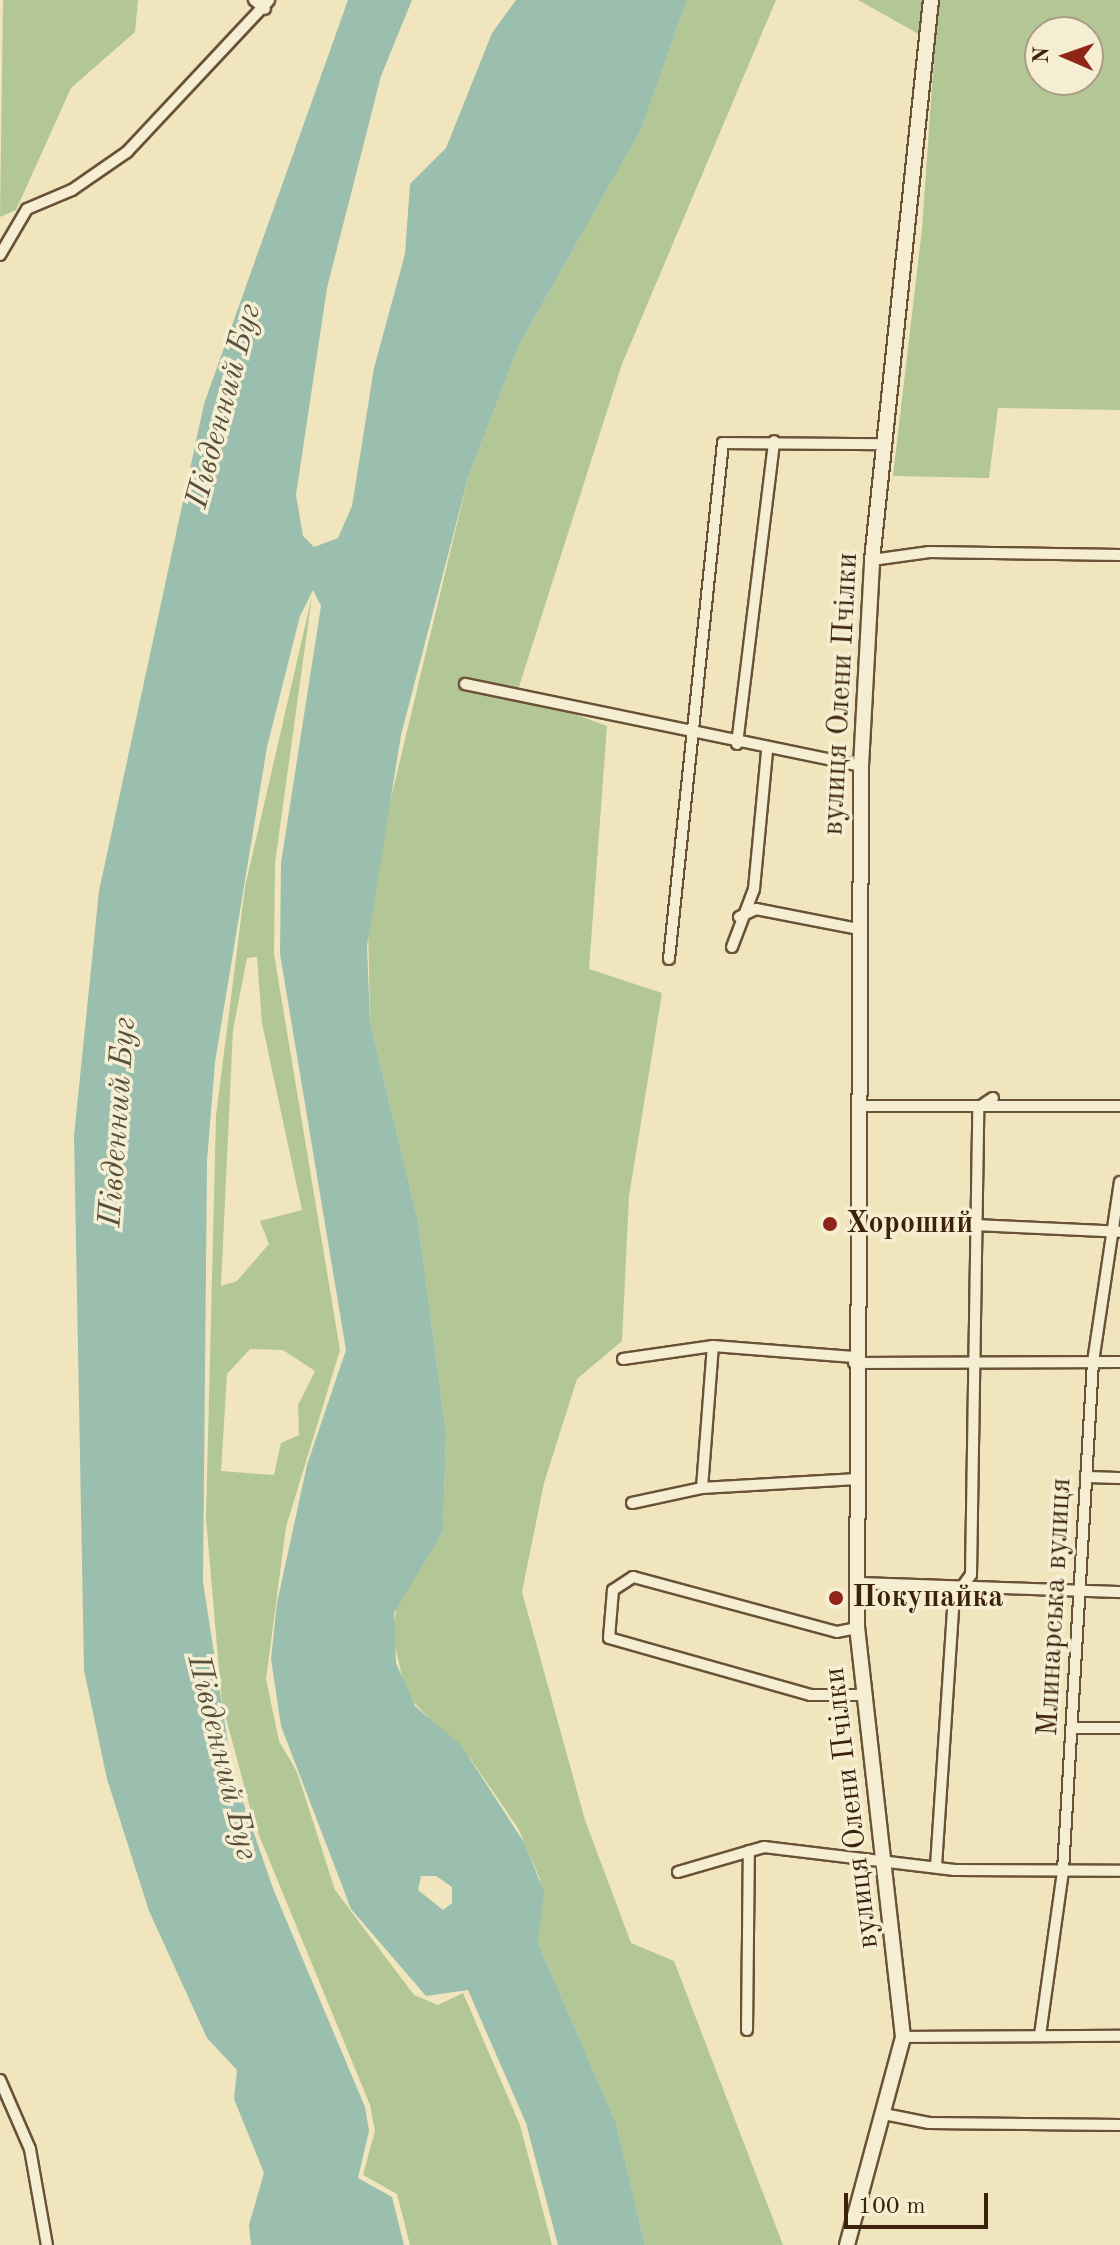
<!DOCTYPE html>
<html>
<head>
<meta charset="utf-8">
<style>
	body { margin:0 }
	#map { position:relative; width:1120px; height:2245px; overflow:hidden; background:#f0e5bc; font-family:"Old Standard TT",serif }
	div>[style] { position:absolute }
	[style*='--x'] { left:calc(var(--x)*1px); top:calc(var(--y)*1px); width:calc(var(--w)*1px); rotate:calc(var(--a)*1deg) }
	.green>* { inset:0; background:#b2c696 }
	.water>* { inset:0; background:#9abfaf }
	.roads { filter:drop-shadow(2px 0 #695237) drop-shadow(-2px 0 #695237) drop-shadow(0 2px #695237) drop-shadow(0 -2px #695237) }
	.street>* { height:10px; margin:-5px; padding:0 5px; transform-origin:5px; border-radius:5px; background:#f5eed3 }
	.secondary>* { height:14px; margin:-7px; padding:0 7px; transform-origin:7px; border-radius:7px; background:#f5eed3 }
	.dots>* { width:22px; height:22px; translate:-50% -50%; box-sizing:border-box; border:4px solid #f5eed3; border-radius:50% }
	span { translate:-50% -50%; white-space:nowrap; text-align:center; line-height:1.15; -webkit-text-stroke:7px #f5eed3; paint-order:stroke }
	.street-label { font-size:30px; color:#3c210b }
	.poi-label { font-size:30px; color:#3c210b; font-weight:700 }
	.left { translate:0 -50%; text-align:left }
	.water-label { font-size:32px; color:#58503c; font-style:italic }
	.north { position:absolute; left:1024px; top:16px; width:80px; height:80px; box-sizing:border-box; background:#f5eed3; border:2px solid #ab9c83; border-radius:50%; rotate:272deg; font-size:22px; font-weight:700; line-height:32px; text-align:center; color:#3c210b }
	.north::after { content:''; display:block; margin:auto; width:28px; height:36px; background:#8f2418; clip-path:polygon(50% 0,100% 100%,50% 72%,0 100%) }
	.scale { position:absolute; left:844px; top:2193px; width:144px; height:36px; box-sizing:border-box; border:4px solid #3c210b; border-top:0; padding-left:10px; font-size:24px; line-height:28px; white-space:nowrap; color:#3c210b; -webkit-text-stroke:6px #f5eed3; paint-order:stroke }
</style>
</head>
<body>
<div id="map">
	<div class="green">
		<div style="clip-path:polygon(3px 0,138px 0,135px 32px,71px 88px,16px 210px,0 217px)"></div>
		<div style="clip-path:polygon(687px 0,776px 0,622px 364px,517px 693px,607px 726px,589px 969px,662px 993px,629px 1196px,622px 1341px,577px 1379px,544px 1483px,522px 1592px,585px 1820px,631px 1943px,674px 1961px,783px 2245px,645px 2245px,616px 2123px,538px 1943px,540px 1879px,518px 1828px,470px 1758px,406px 1695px,392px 1632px,397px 1606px,443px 1531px,446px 1433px,418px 1221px,370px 1022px,368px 916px,376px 860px,468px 478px,519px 345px,641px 130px)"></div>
		<div style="clip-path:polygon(858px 0,927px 0,924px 37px)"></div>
		<div style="clip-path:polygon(evenodd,938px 0,1120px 0,1120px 410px,998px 408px,989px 478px,893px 476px,922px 229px,938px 0,1040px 32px,1088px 32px,1088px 80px,1040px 80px,1040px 32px)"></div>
		<div style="clip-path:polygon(evenodd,312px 596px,275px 863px,274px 954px,340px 1350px,286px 1527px,266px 1679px,279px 1741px,297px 1772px,335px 1890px,414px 1995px,438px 2005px,463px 1993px,520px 2125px,552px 2245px,410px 2245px,397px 2194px,363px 2175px,375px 2131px,370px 2105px,254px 1823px,222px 1703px,206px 1519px,216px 1116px,245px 887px,312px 596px,257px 957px,262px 1023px,302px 1210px,260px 1221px,269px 1244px,237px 1281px,221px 1286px,233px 1030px,247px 958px,257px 957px,312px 596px,250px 1349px,283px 1350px,315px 1371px,298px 1405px,299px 1435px,281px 1443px,274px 1475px,221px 1471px,227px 1374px,250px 1349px)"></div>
	</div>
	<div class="water">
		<div style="clip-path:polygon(evenodd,348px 0,412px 0,381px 76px,327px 288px,296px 495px,303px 536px,314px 547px,338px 538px,352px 506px,374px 368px,405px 254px,410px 184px,446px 148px,492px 33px,516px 0,687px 0,641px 130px,519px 345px,468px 478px,401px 735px,367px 946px,370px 1022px,418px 1221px,446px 1433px,443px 1531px,394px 1613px,396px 1663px,415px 1706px,461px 1745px,525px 1844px,544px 1892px,538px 1943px,616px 2123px,645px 2245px,558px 2245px,526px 2123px,468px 1990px,426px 1996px,351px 1909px,281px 1726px,271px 1659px,277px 1603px,307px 1465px,346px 1350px,280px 954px,281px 863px,321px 606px,313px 590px,300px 616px,267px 747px,215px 1062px,207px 1161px,203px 1582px,232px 1770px,274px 1891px,365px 2107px,369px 2131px,358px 2178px,392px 2197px,404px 2245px,251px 2245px,249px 2225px,264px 2173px,234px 2099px,237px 2070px,207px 2038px,149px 1911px,107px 1779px,84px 1670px,74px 1136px,99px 891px,204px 404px,348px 0,436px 1876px,452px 1887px,452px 1903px,443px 1910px,418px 1890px,421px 1876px,436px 1876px)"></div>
	</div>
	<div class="roads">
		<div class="street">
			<div style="--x:254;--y:0;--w:14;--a:39"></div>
			<div style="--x:0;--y:255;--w:53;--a:-59.6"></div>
			<div style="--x:27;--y:209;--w:49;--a:-22.9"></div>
			<div style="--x:72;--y:190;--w:67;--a:-34.6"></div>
			<div style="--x:127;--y:152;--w:208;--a:-46.9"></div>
			<div style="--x:872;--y:560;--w:58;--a:-8"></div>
			<div style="--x:929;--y:552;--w:191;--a:0.9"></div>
			<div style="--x:465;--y:684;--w:404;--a:11.7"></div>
			<div style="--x:737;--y:744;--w:305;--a:-83"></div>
			<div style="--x:739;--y:917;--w:19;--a:-25"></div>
			<div style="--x:756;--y:909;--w:105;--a:11"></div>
			<div style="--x:732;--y:947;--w:62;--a:-69.2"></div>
			<div style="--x:754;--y:889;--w:139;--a:-84.6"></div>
			<div style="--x:669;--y:959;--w:519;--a:-84.03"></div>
			<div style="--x:723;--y:443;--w:160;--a:0.4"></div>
			<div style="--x:859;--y:1106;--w:261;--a:0"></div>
			<div style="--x:974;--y:1225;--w:146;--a:2.7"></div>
			<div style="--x:623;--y:1359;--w:91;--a:-8.2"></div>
			<div style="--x:713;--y:1346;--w:141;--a:4.5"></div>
			<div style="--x:854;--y:1363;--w:266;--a:-0.2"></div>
			<div style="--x:1086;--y:1477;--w:34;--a:2"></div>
			<div style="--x:702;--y:1488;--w:142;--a:-85.6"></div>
			<div style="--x:632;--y:1503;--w:72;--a:-12.1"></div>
			<div style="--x:702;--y:1488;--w:155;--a:-3.3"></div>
			<div style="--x:858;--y:1583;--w:262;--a:2"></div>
			<div style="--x:857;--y:1628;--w:20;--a:169"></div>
			<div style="--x:837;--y:1632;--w:211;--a:-164.9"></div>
			<div style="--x:633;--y:1577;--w:24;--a:147"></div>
			<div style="--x:613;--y:1590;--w:48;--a:94.8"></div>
			<div style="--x:609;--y:1638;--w:209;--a:15.8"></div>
			<div style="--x:810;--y:1695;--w:53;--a:0"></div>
			<div style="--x:1072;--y:1728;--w:48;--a:0"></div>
			<div style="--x:936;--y:1866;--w:269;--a:-86.2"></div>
			<div style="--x:954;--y:1598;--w:29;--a:-54"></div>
			<div style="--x:971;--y:1575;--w:467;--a:-89.1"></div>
			<div style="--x:978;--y:1108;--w:18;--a:-34"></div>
			<div style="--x:678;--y:1872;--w:90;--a:-16.2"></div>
			<div style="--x:764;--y:1847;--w:192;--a:6.9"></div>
			<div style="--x:955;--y:1870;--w:165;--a:0.3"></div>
			<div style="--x:747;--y:2030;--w:179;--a:-89.4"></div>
			<div style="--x:1040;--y:2035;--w:166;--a:-82"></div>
			<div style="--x:1063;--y:1871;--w:510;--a:-86.63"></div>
			<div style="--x:1093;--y:1362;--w:182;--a:-81.5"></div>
			<div style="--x:903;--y:2037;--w:217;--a:-0.3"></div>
			<div style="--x:0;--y:2080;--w:75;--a:66.5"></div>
			<div style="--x:30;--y:2149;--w:97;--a:80"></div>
			<div style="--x:884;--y:2114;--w:46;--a:11.3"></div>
			<div style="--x:929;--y:2123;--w:191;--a:0.6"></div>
		</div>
		<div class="secondary">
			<div style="--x:847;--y:2245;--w:215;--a:-74.9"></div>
			<div style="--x:903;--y:2037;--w:412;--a:-96.4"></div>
			<div style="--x:857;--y:1628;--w:862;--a:-89.73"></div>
			<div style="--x:861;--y:766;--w:206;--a:-86.9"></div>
			<div style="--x:872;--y:560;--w:563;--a:-83.99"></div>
		</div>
	</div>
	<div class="dots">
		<div style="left:830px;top:1224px;background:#8f2418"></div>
		<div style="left:836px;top:1598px;background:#8f2418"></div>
	</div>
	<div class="street-label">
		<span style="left:841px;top:694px;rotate:-87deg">вулиця Олени Пчілки</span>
		<span style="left:1055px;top:1607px;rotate:-87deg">Млинарська вулиця</span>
		<span style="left:852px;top:1808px;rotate:-97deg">вулиця Олени Пчілки</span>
	</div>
	<div class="poi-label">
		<span class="left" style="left:846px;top:1224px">Хороший</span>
		<span class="left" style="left:852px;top:1598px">Покупайка</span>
	</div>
	<div class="water-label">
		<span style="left:225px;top:406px;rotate:-75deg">Південний Буг</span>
		<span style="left:119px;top:1122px;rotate:-86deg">Південний Буг</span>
		<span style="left:221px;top:1758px;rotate:76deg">Південний Буг</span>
	</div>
	<div class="north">N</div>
	<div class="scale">100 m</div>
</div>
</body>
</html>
